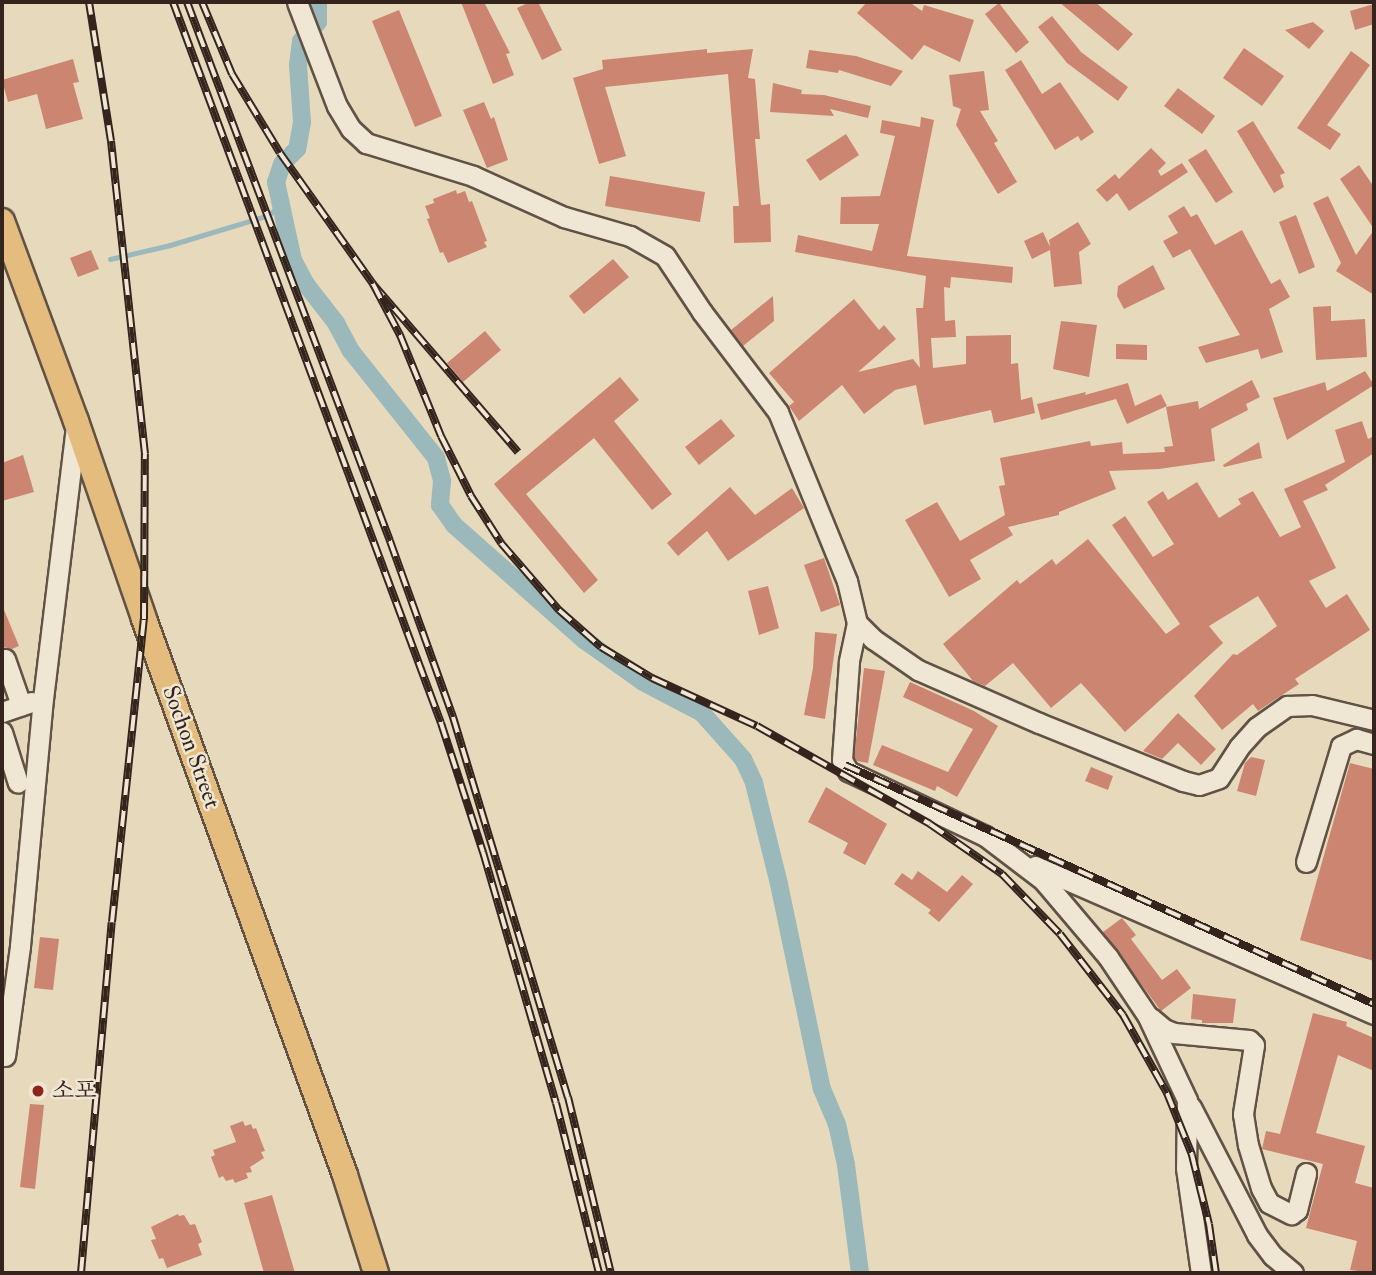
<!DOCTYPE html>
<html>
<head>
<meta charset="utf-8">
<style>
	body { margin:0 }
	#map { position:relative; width:1376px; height:1275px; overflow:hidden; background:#e7dabc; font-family:"IM FELL Double Pica","Noto Serif KR",serif }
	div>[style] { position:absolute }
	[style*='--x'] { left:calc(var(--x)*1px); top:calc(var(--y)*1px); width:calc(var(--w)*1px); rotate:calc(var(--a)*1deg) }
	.stream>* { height:5px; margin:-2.5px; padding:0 2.5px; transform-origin:2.5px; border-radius:2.5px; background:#9bb8bb }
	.canal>* { height:18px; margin:-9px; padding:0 9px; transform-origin:9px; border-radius:9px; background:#9bb8bb }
	.building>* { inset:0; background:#cc8571 }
	.roads { filter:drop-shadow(2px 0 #615245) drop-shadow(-2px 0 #615245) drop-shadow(0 2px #615245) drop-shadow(0 -2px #615245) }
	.minor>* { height:19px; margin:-9.5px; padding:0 9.5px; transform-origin:9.5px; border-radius:9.5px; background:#efe7d3 }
	.major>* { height:24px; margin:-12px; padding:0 12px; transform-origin:12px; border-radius:12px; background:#e4bd7e }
	.rail>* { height:8px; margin-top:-4px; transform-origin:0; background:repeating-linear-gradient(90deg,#efe7d3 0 16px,#34241d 0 32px); box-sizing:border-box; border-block:2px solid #34241d }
	.dots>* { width:19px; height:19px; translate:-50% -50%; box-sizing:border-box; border:4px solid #efe7d3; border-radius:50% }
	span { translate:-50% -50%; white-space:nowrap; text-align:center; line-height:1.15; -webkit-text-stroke:5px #efe7d3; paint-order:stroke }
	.street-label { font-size:23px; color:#34241d }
	.poi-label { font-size:23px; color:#34241d }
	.left { translate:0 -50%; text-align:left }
	.frame { position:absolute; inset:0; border:4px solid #34241d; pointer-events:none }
</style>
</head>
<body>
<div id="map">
	<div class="stream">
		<div style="--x:110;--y:259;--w:62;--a:-13.1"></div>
		<div style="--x:170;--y:245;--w:103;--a:-16.9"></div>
		<div style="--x:269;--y:215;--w:16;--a:-45"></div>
	</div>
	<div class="canal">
		<div style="--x:318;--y:2;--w:20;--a:90"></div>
		<div style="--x:318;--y:22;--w:25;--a:132"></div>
		<div style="--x:301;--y:41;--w:24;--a:97"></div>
		<div style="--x:298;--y:65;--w:57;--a:86"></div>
		<div style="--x:302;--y:122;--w:27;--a:100"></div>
		<div style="--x:297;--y:149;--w:21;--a:135"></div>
		<div style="--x:282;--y:164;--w:19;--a:108"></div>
		<div style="--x:276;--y:182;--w:80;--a:77.7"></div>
		<div style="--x:293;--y:260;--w:26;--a:62"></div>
		<div style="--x:305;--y:283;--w:51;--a:52.2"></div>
		<div style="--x:336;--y:323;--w:32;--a:62"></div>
		<div style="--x:351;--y:351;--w:137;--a:51.5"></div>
		<div style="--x:436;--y:458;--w:24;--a:75"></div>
		<div style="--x:442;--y:481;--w:24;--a:95"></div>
		<div style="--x:440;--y:505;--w:24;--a:55"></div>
		<div style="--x:454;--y:525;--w:174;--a:41.5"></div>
		<div style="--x:584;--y:640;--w:72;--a:35.4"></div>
		<div style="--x:643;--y:682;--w:67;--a:27.7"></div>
		<div style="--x:702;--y:713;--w:62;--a:48.3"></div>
		<div style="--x:743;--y:759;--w:26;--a:65"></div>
		<div style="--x:754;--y:783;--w:104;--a:76.1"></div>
		<div style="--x:779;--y:884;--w:209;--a:78.2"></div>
		<div style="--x:822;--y:1089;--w:38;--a:67"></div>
		<div style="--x:837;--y:1124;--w:42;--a:77.6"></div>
		<div style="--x:846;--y:1165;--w:109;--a:82.6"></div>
	</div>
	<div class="building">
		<div style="clip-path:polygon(461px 2px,484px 2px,510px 53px,506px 54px,514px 75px,493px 84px)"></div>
		<div style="clip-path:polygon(530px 2px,538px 2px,562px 50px,542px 60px,517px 8px)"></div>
		<div style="clip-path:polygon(867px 2px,909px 2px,922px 11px,924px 5px,974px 20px,960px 62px,924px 45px,912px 60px,857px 13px)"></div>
		<div style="clip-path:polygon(1059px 2px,1095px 2px,1133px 34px,1118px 51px)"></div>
		<div style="clip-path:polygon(999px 3px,1029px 42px,1016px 53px,985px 14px)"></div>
		<div style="clip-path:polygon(1374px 4px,1374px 24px,1355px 30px,1350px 11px)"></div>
		<div style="clip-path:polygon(399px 10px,442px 116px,415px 127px,372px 21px)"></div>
		<div style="clip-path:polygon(1052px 16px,1081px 52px,1128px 87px,1118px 101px,1067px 63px,1038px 27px)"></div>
		<div style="clip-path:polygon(1313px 22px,1324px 31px,1309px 49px,1285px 30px)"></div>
		<div style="clip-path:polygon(1244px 48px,1284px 76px,1262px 106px,1223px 78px)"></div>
		<div style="clip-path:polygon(707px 49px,707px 53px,753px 49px,748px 78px,755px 79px,760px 139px,755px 139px,761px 205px,770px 204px,771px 242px,734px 243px,733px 206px,739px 206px,728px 74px,605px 87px,626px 156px,599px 164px,573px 78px,603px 69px,602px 60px)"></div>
		<div style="clip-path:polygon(809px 50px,856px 56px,903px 71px,891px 86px,839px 70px,838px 73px,806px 68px)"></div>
		<div style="clip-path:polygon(1351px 51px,1370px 65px,1327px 125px,1341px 134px,1330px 150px,1297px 128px)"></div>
		<div style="clip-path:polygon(73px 59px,79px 82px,73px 83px,83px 119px,46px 129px,37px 94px,8px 102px,2px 80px)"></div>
		<div style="clip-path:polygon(1021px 60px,1042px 94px,1060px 82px,1094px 132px,1081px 141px,1078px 136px,1055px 150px,1005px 70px)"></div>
		<div style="clip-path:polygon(984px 71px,989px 110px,980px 111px,998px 141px,994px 143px,1017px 182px,998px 194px,956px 125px,961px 109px,953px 106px,949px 75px)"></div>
		<div style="clip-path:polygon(773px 83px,802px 90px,801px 94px,824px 95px,871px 106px,868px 118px,830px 109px,834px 116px,770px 112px)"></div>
		<div style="clip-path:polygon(1178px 88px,1215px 116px,1202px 134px,1164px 106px)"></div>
		<div style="clip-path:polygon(484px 102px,491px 119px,494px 117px,508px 160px,487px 168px,463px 110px)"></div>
		<div style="clip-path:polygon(921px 117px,934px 120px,907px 256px,1013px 267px,1012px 283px,951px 277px,950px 288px,944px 287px,945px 321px,955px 320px,956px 337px,931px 338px,933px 368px,966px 364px,966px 336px,1011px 335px,1011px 364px,1018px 363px,1021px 400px,1032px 397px,1035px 413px,994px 423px,991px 410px,924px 425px,916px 385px,895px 390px,864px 414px,842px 385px,799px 421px,789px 406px,794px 402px,769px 373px,854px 299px,879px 330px,884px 325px,896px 339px,858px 372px,913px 359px,920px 368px,916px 308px,923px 308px,926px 276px,795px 252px,798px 235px,872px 251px,879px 224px,840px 224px,841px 197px,880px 196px,895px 136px,880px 133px,882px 120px,920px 127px)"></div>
		<div style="clip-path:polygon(1253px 121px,1285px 173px,1280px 175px,1284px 187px,1274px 193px,1237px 131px)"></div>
		<div style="clip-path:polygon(846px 134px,859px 155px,820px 181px,806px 160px)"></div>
		<div style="clip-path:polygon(1151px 148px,1166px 163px,1158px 171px,1161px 176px,1182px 163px,1188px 172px,1129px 211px,1117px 193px,1107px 202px,1096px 190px,1115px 174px,1119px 179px)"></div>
		<div style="clip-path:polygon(1206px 149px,1233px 192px,1216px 203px,1188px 160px)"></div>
		<div style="clip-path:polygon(1359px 165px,1374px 187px,1374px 229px,1340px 179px)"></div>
		<div style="clip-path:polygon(610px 176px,705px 192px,700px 222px,605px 206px)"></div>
		<div style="clip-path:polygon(456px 190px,457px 194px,465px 191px,469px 202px,472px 201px,487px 241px,484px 242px,487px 247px,448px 263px,443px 252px,440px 253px,427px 219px,430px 218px,425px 206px,434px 203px,433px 199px)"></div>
		<div style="clip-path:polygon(1328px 196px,1356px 255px,1374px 230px,1374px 295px,1336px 271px,1341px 263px,1313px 203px)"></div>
		<div style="clip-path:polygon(1184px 206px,1191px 217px,1197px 214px,1215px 245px,1242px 230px,1271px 284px,1280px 279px,1290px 297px,1269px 309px,1283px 352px,1261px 359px,1258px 349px,1206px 363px,1198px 347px,1240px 335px,1190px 249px,1173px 258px,1163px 241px,1178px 233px,1168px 216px)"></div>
		<div style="clip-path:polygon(1296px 215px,1315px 267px,1299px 274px,1279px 222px)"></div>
		<div style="clip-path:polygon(1078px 222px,1091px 244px,1079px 252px,1082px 284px,1054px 287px,1050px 250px,1032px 259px,1024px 241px,1043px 232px,1050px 247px,1049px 240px)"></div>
		<div style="clip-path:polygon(91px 250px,99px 269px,78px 277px,70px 258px)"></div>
		<div style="clip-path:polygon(613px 259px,629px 277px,584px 314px,569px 296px)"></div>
		<div style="clip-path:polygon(1153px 265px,1165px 289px,1124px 309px,1117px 296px,1118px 286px)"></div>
		<div style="clip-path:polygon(773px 296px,774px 321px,743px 346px,731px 330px)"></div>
		<div style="clip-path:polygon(1331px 306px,1331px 321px,1365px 319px,1367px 357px,1316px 360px,1313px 307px)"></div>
		<div style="clip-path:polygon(1061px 321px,1097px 325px,1089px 377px,1053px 369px)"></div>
		<div style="clip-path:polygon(485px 331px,501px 350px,463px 382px,447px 363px)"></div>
		<div style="clip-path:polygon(1116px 344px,1147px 345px,1147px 360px,1116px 359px)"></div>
		<div style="clip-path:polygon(1365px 371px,1374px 385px,1287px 440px,1273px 398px,1325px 382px,1327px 391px)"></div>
		<div style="clip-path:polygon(620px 377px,639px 400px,614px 421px,672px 494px,652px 510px,594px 438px,526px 494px,598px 580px,584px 593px,494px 484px)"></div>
		<div style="clip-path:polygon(1252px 380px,1260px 397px,1246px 404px,1248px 410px,1211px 429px,1215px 461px,1159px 469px,1109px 471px,1116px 489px,1059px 512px,1059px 515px,1008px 527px,1013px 535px,970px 560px,981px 579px,949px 597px,905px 520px,937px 502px,960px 541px,1005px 515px,999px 486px,1005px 485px,1000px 458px,1090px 441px,1091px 446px,1122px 442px,1123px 454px,1165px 452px,1164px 447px,1173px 446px,1166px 407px,1198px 401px,1199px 409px)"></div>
		<div style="clip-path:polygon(1128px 383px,1135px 406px,1161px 394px,1167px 406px,1127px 424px,1116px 399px,1041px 420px,1037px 404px,1086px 392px,1085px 395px)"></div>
		<div style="clip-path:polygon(721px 419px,735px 436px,699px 465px,685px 447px)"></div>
		<div style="clip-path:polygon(1362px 421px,1368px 439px,1374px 436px,1374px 453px,1325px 485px,1328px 490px,1303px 501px,1336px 568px,1309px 581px,1326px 608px,1347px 594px,1370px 630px,1295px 679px,1299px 684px,1258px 711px,1253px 704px,1222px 730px,1194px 696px,1233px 654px,1237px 655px,1277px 626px,1258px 596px,1209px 626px,1223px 643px,1125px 732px,1081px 683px,1051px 708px,1013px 663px,985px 686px,973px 681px,943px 644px,1017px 580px,1020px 584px,1052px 559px,1056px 565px,1088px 539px,1166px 634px,1180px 624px,1112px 525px,1125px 516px,1153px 557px,1174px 544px,1147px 502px,1163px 491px,1168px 500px,1197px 482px,1219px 518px,1241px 504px,1238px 499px,1253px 491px,1280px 537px,1301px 527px,1284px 489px,1345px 462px,1335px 430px)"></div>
		<div style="clip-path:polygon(1259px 442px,1262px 458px,1224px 467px,1223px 465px)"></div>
		<div style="clip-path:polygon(23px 455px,34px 492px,2px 501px,2px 463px)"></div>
		<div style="clip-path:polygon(730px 487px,755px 515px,792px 488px,804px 508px,728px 561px,707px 531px,678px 556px,667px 543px)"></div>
		<div style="clip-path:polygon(824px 558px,840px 605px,821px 612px,804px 565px)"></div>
		<div style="clip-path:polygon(768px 586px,779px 628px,759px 635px,748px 591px)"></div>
		<div style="clip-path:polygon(2px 605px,19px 646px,12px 649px,2px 647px)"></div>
		<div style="clip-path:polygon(815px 632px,837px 634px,825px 719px,804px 715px,813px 668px)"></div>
		<div style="clip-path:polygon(864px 668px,885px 671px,868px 763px,857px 761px,854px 757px)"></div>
		<div style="clip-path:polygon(910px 682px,974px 711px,998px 726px,957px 797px,937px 786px,935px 791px,873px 765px,882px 745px,948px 772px,973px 729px,903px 697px)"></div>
		<div style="clip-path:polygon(1178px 713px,1216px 749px,1201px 765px,1178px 743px,1162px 759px,1143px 751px)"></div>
		<div style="clip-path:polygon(1251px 757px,1265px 760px,1256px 796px,1237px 791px,1245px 763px)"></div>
		<div style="clip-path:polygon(1350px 763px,1374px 769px,1374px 961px,1300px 940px)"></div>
		<div style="clip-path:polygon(1091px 767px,1113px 776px,1108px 790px,1085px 781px)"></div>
		<div style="clip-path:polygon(826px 787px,887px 824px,865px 865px,843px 853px,848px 843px,808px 822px)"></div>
		<div style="clip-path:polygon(918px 871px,947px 892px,962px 875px,973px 884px,939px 922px,928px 913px,931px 910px,894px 884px,902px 873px,912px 880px)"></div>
		<div style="clip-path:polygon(1122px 918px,1136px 935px,1131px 939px,1162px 980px,1177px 969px,1191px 988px,1161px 1011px,1103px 932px)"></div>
		<div style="clip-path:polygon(40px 937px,59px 939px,53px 990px,34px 988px)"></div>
		<div style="clip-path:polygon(1193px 994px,1236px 999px,1233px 1023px,1202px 1023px,1202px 1020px,1191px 1019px)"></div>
		<div style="clip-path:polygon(1313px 1013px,1347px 1022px,1346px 1026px,1374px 1038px,1374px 1071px,1338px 1055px,1316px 1133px,1365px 1146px,1355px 1183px,1374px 1188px,1374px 1273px,1350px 1270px,1357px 1241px,1306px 1228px,1323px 1164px,1262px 1149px,1266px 1131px,1280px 1134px)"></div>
		<div style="clip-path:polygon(30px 1104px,44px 1105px,35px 1189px,20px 1187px)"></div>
		<div style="clip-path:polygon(243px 1121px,245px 1126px,251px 1124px,253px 1129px,256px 1128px,265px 1151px,261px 1152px,264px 1158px,250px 1167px,252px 1172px,246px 1173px,248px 1178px,235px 1183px,233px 1179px,226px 1181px,223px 1176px,219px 1178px,211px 1157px,215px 1155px,213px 1150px,236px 1142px,230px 1126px)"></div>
		<div style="clip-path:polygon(272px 1195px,295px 1273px,264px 1273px,244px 1203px)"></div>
		<div style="clip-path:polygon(178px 1214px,179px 1216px,184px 1215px,190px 1225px,195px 1224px,202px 1242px,198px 1244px,202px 1255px,167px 1268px,163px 1258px,159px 1259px,151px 1240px,156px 1239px,151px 1227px)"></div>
	</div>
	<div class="roads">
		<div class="minor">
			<div style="--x:297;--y:2;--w:111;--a:69"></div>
			<div style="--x:337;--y:106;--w:27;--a:59"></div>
			<div style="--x:351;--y:129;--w:21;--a:43"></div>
			<div style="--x:366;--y:143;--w:112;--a:17.1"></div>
			<div style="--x:473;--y:176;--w:100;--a:24.3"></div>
			<div style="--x:564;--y:217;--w:69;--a:16.1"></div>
			<div style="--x:630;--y:236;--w:40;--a:29.7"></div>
			<div style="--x:665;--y:256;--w:67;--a:56.5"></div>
			<div style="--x:702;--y:312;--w:126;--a:52.8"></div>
			<div style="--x:778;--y:412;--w:183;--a:67.8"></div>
			<div style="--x:847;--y:581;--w:43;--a:76.6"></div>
			<div style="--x:857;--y:623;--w:40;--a:102"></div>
			<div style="--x:849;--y:662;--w:98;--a:94.1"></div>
			<div style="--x:842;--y:760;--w:13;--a:61"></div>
			<div style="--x:848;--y:771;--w:152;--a:25.4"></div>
			<div style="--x:985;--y:836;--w:73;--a:37.2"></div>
			<div style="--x:1043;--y:880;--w:101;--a:49.8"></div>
			<div style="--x:1108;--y:957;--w:70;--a:56.1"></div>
			<div style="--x:1147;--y:1015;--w:94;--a:64.8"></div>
			<div style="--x:1187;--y:1100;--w:68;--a:90.8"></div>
			<div style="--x:1186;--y:1168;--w:106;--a:81.9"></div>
			<div style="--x:857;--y:623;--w:23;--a:45"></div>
			<div style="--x:873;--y:639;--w:55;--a:34.6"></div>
			<div style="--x:918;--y:670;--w:132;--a:23.7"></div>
			<div style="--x:1039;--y:723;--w:155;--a:21.9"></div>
			<div style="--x:1183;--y:781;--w:16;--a:14"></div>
			<div style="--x:1199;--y:785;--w:21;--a:-19"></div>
			<div style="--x:1219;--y:778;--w:37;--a:-57"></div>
			<div style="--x:1239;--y:747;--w:27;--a:-48"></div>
			<div style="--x:1257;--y:727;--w:37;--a:-35"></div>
			<div style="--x:1287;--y:706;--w:25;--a:-2"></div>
			<div style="--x:1312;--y:705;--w:64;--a:13.6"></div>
			<div style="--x:5;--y:659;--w:49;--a:70.8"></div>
			<div style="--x:2;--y:712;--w:31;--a:-19"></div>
			<div style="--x:2;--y:732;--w:53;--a:72.6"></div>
			<div style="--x:1306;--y:862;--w:121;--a:-73.2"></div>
			<div style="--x:1341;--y:746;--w:17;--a:-25"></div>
			<div style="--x:1356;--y:739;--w:19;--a:16"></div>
			<div style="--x:1035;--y:866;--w:370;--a:23.6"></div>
			<div style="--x:1151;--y:1018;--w:17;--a:40"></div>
			<div style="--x:1164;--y:1029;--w:11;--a:22"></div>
			<div style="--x:1174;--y:1033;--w:75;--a:5.3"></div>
			<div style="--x:1249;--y:1040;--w:7;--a:45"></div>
			<div style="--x:1254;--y:1045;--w:70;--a:99.1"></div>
			<div style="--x:1243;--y:1114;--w:31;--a:81"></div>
			<div style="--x:1248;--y:1145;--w:45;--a:73.2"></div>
			<div style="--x:1261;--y:1188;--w:17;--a:62"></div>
			<div style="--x:1269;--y:1203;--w:25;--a:27"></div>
			<div style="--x:1291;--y:1214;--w:7;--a:-34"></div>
			<div style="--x:1297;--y:1210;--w:38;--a:-76"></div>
			<div style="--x:5;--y:1056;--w:111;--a:-82.2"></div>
			<div style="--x:20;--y:946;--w:248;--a:-84.7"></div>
			<div style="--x:43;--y:699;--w:276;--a:-83.1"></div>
			<div style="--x:1191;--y:1107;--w:144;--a:62.7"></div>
			<div style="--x:1257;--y:1235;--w:26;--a:53"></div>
			<div style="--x:1273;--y:1256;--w:26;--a:40"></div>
		</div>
		<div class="major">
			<div style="--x:2;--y:221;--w:213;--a:69.7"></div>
			<div style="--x:76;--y:421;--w:209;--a:71"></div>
			<div style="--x:144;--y:619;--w:591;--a:70.12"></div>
			<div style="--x:345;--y:1175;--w:103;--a:72.4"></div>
		</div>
	</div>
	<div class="rail">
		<div style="--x:173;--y:2;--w:769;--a:69.61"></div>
		<div style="--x:441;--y:723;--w:136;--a:72"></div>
		<div style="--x:483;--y:852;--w:261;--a:73.8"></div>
		<div style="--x:556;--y:1103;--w:175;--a:75.8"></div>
		<div style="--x:187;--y:2;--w:576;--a:69.36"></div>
		<div style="--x:390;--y:541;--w:187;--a:70.3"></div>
		<div style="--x:453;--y:717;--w:397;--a:73.2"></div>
		<div style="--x:568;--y:1097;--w:181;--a:76.3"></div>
		<div style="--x:202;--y:2;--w:78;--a:67.4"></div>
		<div style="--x:232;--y:74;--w:92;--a:58.7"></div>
		<div style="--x:280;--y:153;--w:161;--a:54.6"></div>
		<div style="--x:373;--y:284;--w:222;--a:49.2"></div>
		<div style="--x:373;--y:284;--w:58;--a:62.1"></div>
		<div style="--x:400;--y:335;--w:109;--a:67.9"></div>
		<div style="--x:441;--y:436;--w:67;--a:63.4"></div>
		<div style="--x:471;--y:496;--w:56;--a:57.4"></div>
		<div style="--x:501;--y:543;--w:89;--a:49.1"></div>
		<div style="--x:559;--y:610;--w:56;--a:41.4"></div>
		<div style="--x:601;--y:647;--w:60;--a:31.3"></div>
		<div style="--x:652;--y:678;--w:115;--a:24.6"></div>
		<div style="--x:757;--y:726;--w:199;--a:29.5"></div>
		<div style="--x:930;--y:824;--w:88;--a:34.8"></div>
		<div style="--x:1002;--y:874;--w:83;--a:46"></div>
		<div style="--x:1060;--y:934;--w:103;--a:52.1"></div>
		<div style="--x:1123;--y:1015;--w:90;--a:60.6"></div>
		<div style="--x:1167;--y:1093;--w:67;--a:68"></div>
		<div style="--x:1192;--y:1155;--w:71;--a:76.2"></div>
		<div style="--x:1209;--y:1224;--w:49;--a:81.9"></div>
		<div style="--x:845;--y:765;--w:580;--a:24.31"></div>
		<div style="--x:81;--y:1273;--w:352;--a:-85"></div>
		<div style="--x:112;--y:922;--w:305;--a:-84"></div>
		<div style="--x:144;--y:619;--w:165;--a:-89.7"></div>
		<div style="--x:145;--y:454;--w:315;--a:-96.2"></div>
		<div style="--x:111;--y:141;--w:141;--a:-99"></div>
	</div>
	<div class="dots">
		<div style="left:38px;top:1091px;background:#8f2418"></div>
	</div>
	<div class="street-label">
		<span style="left:191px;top:747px;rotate:70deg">Sochon Street</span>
	</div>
	<div class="poi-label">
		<span class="left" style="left:52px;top:1091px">소포</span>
	</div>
	<div class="frame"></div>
</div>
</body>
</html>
